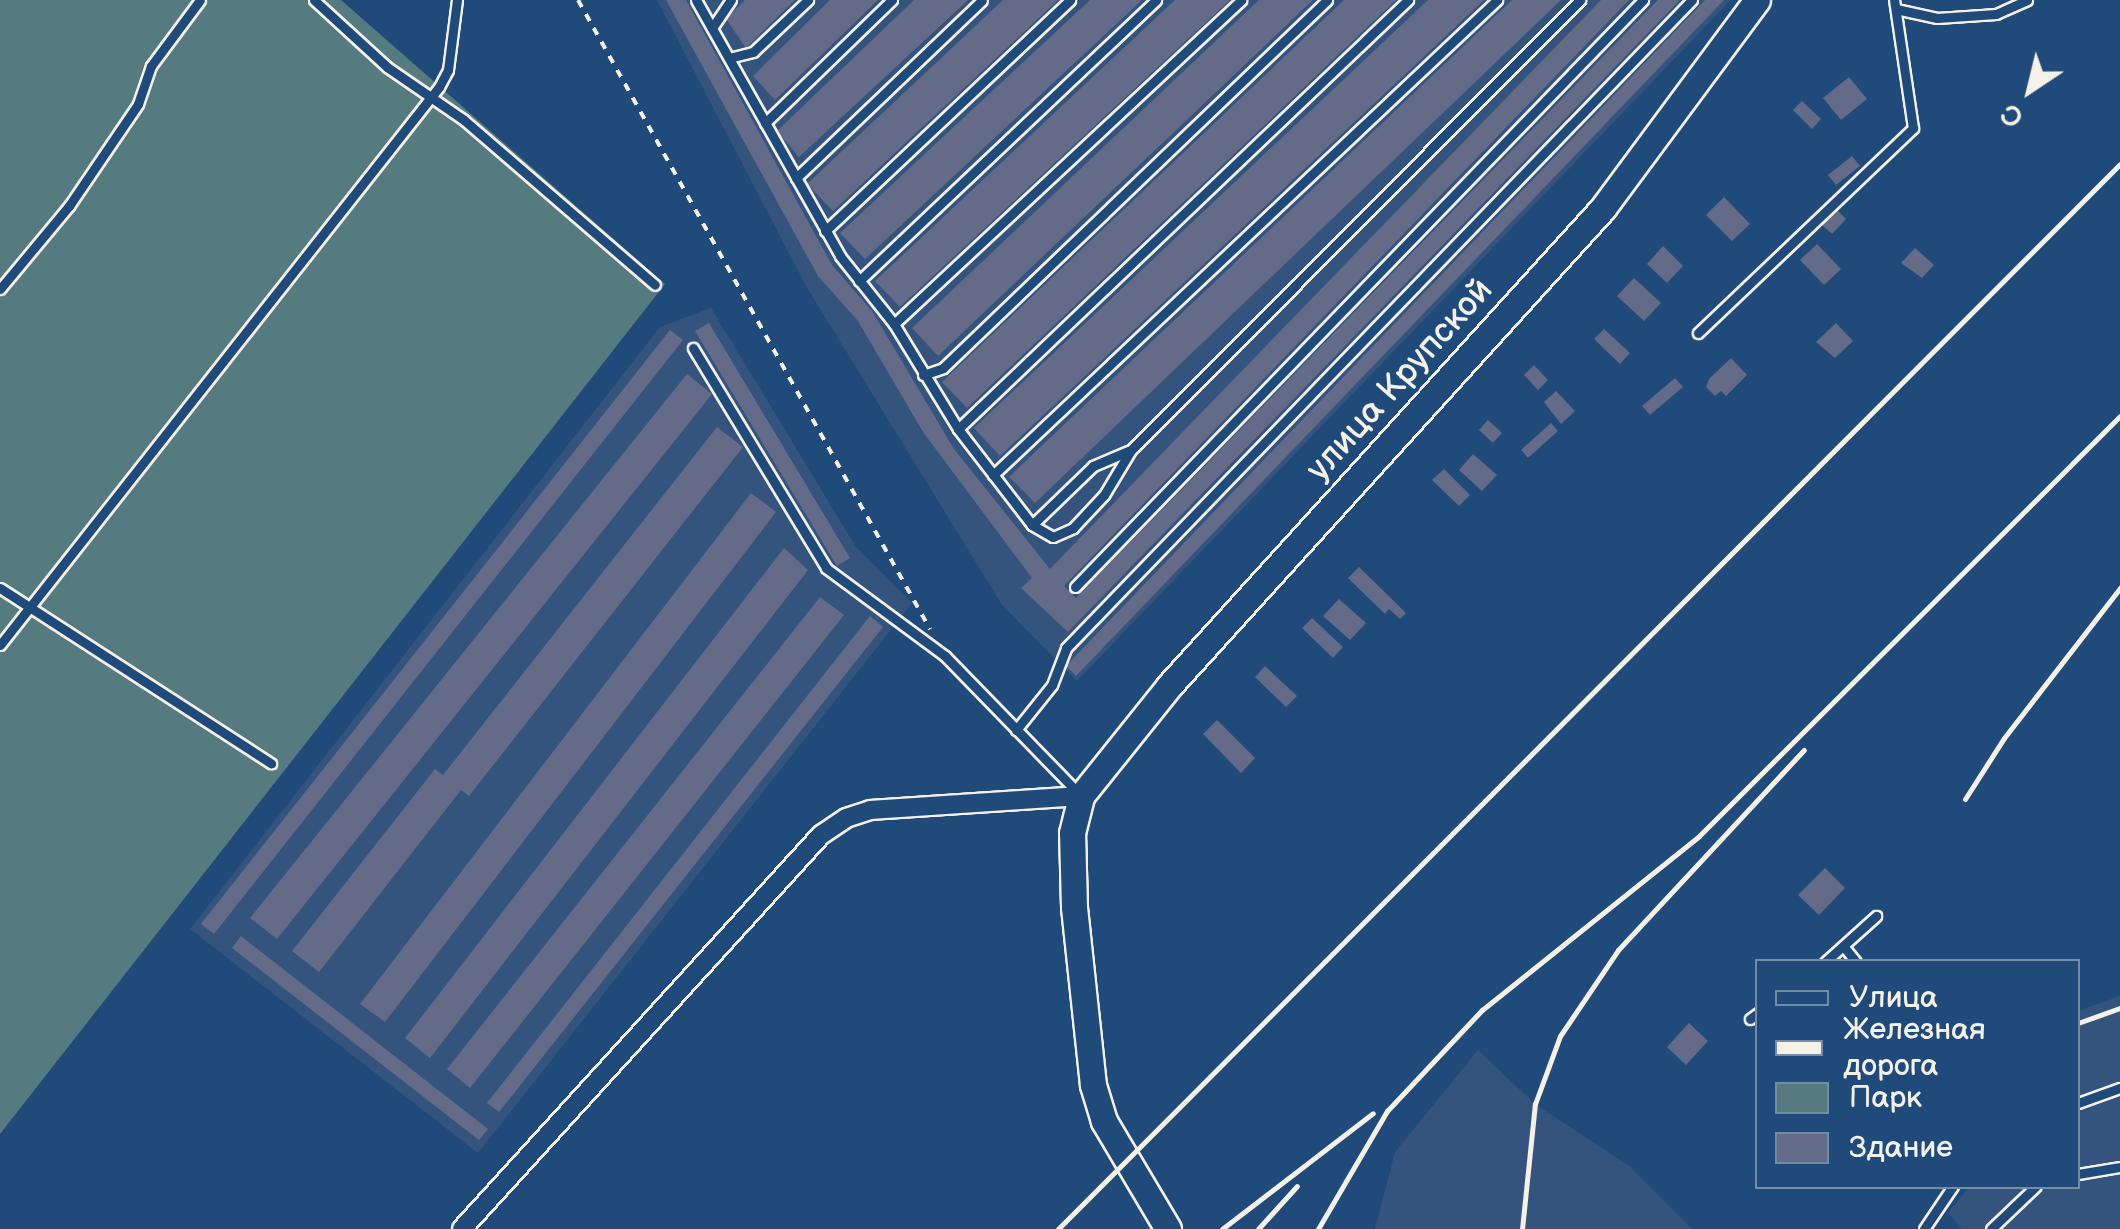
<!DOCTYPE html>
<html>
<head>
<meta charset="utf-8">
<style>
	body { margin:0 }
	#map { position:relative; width:2120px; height:1229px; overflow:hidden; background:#1f4a7a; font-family:"Balsamiq Sans",sans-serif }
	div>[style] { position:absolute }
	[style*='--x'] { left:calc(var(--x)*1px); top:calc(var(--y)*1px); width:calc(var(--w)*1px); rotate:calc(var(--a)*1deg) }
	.built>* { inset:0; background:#34547e }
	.green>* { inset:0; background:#557b81 }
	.building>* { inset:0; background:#646b88 }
	.path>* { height:4px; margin-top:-2px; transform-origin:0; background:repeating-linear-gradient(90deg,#f4f1e8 0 8px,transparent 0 16px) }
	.roads { filter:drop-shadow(2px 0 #f4f1e8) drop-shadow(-2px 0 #f4f1e8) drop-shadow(0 2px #f4f1e8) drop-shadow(0 -2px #f4f1e8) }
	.service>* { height:9px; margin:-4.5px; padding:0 4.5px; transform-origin:4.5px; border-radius:4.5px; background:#1f4a7a }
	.minor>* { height:18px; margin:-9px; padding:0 9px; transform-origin:9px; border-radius:9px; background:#1f4a7a }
	.secondary>* { height:25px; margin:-12.5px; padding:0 12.5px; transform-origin:12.5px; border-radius:12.5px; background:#1f4a7a }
	.rail>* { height:5px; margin:-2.5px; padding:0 2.5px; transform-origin:2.5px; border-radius:2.5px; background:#f4f1e8 }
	span { translate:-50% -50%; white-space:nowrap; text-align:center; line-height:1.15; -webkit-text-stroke:8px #1f4a7a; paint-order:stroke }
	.street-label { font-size:35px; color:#f4f1e8 }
	.legend { position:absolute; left:1755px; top:959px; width:325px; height:230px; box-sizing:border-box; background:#1f4a7a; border:2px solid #748da6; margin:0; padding:12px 18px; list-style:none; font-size:30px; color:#f4f1e8 }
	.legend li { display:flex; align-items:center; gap:20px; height:50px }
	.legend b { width:50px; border:2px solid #748da6 }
	.north { position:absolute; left:1980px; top:40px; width:100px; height:100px; -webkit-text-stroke:8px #1f4a7a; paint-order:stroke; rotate:215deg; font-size:28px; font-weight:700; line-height:40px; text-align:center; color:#f4f1e8 }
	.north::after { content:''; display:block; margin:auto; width:35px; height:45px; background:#f4f1e8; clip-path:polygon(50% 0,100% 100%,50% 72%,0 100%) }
</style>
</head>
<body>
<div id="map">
	<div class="built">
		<div style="clip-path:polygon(657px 0,1731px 0,1077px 681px,1002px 605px,806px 286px)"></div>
		<div style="clip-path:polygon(711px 308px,856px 547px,912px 603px,478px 1153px,190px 929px,660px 327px)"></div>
		<div style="clip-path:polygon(2120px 996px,2120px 1229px,1962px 1229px,1948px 1213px,1969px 1187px,2078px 1186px,2078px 1011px)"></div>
		<div style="clip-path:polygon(1478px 1050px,1535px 1104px,1629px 1166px,1692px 1229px,1375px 1229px,1395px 1152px)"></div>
	</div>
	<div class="green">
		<div style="clip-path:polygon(0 0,341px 0,665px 284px,0 1134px)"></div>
	</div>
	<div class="building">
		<div style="clip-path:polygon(666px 0,686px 0,832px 265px,872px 311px,954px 449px,1050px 569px,1601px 0,1629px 0,1064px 586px,1076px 598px,1658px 0,1680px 0,1068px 632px,1021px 588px,1032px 578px,923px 432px,858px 321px,818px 276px)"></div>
		<div style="clip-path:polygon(745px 0,795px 0,746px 48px,726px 19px)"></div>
		<div style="clip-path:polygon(830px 0,878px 0,775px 100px,753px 76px)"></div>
		<div style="clip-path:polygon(914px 0,968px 0,799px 157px,777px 131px)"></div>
		<div style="clip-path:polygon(1003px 0,1058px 0,833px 211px,807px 184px)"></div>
		<div style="clip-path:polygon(1090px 0,1142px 0,865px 259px,840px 233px)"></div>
		<div style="clip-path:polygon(1175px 0,1230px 0,900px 307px,875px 281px)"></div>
		<div style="clip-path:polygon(1259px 0,1313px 0,938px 356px,912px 328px)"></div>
		<div style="clip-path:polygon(1344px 0,1396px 0,967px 408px,942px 382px)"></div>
		<div style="clip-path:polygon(1428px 0,1484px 0,1000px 456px,974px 428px)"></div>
		<div style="clip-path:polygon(1512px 0,1561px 0,1035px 503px,1009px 477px)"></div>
		<div style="clip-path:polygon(1705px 0,1724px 0,1076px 676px,1066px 666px)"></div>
		<div style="clip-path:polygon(1849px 77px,1867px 99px,1841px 120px,1823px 98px)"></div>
		<div style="clip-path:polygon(1802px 101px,1821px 119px,1812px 129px,1793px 110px)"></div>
		<div style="clip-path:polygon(1852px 156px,1860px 166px,1836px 185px,1828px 175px)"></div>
		<div style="clip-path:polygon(1724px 197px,1750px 224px,1732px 241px,1706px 215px)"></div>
		<div style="clip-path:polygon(1837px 210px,1846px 219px,1832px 234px,1822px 225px)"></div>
		<div style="clip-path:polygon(1817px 244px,1841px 269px,1824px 285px,1800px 260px)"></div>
		<div style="clip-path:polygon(1663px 246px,1683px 266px,1667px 283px,1647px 264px)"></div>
		<div style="clip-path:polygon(1915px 248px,1934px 265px,1922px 278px,1901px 263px)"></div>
		<div style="clip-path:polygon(1634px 278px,1661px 303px,1644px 321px,1617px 296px)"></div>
		<div style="clip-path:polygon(709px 323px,850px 558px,837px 566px,695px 331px)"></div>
		<div style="clip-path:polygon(1836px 323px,1853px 341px,1835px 358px,1816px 342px)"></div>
		<div style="clip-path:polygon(1604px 329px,1630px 353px,1620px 364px,1594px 339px)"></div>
		<div style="clip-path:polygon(670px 330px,683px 340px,214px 934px,201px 924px)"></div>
		<div style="clip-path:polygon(1731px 358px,1747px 375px,1726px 396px,1721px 391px,1715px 396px,1706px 387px,1709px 379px)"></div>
		<div style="clip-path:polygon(1534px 365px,1548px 380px,1538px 390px,1524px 375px)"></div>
		<div style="clip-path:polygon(687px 374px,712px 394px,277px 939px,250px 918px)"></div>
		<div style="clip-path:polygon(1675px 378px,1683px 387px,1650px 415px,1642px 406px)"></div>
		<div style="clip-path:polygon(1556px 391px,1575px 411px,1561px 424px,1544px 402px)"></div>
		<div style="clip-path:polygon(1488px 420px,1502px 433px,1493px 443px,1479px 430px)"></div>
		<div style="clip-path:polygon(1551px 423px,1558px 431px,1528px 458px,1521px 450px)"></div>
		<div style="clip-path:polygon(717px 427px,743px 447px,469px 796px,461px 790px,319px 972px,292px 951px,435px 769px,443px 775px)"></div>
		<div style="clip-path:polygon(1473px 454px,1497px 475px,1482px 491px,1459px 470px)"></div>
		<div style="clip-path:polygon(1444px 469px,1470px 495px,1459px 506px,1432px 480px)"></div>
		<div style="clip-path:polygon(751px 493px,776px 512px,385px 1022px,360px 1004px)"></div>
		<div style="clip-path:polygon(784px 548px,808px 570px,430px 1058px,405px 1038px)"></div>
		<div style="clip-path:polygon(1359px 567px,1406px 613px,1400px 619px,1389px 609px,1385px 614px,1348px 578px)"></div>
		<div style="clip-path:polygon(820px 597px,844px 615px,470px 1088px,447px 1069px)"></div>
		<div style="clip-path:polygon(1339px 599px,1366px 623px,1350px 640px,1323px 616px)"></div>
		<div style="clip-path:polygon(870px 616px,883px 627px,499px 1112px,487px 1103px)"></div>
		<div style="clip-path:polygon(1312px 618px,1343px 647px,1333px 658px,1302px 628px)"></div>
		<div style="clip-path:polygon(1265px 666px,1297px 696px,1286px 707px,1255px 677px)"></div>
		<div style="clip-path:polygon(1217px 720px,1255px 758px,1241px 773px,1203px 734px)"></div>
		<div style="clip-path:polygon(1825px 868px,1845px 888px,1819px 915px,1798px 895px)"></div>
		<div style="clip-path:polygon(241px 936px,488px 1129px,479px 1140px,232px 948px)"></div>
		<div style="clip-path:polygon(1689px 1023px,1708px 1041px,1686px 1065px,1667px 1047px)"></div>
	</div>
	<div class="path">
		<div style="--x:578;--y:0;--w:721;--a:60.77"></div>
	</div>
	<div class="roads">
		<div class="service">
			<div style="--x:314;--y:0;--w:99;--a:42.5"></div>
			<div style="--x:387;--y:67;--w:93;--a:34.5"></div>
			<div style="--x:464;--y:120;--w:252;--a:40.8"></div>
			<div style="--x:696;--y:0;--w:294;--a:60.6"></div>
			<div style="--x:840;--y:256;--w:87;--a:51.5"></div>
			<div style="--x:894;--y:324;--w:123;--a:58.6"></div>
			<div style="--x:958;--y:429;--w:121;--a:52.4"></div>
			<div style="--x:1032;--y:525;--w:24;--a:30"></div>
			<div style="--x:1053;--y:537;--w:22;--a:-24"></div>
			<div style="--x:1073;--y:528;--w:45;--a:-46.8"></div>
			<div style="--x:1104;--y:495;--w:52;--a:-59"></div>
			<div style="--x:1131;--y:450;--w:636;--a:-45.06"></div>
			<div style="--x:1896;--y:9;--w:42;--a:12.4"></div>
			<div style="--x:1937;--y:18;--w:59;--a:-3.9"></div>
			<div style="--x:1996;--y:14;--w:34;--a:-24"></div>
			<div style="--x:712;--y:28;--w:34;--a:-56"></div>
			<div style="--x:729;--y:58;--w:25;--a:-14"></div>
			<div style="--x:753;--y:52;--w:76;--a:-43.4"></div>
			<div style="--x:765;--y:123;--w:177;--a:-44.1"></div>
			<div style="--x:796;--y:178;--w:257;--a:-43.7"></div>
			<div style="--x:825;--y:231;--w:337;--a:-43.3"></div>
			<div style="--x:859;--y:281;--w:409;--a:-43.4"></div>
			<div style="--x:0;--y:289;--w:108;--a:-50.3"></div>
			<div style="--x:69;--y:206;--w:123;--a:-55.9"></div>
			<div style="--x:138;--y:104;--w:40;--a:-71.1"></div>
			<div style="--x:151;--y:66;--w:82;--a:-53.4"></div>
			<div style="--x:894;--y:324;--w:475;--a:-43"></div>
			<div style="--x:1698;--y:333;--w:297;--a:-43.6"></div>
			<div style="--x:1913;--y:128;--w:129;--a:-98.4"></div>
			<div style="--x:693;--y:348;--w:257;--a:58.8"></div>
			<div style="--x:826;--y:568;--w:148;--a:36.5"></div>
			<div style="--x:945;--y:656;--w:192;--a:45.8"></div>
			<div style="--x:923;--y:375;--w:21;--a:-19"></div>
			<div style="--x:943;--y:368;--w:532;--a:-43.78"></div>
			<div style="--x:958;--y:429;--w:622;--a:-43.63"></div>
			<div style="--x:993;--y:475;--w:693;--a:-43.3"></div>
			<div style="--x:1032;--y:525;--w:85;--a:-44"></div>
			<div style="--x:1093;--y:466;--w:39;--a:-23"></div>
			<div style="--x:1075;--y:587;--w:817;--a:-45.94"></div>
			<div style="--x:0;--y:588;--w:323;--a:32.9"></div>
			<div style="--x:0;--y:645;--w:710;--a:-51.81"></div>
			<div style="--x:439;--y:87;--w:19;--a:-62"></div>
			<div style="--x:448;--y:70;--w:71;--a:-82.7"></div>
			<div style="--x:1016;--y:730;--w:58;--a:-51.3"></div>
			<div style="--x:1052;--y:685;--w:40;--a:-69"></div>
			<div style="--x:1066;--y:648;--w:901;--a:-45.99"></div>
			<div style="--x:1844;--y:947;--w:19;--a:51"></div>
			<div style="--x:1825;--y:962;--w:69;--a:-42"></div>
			<div style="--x:1750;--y:1019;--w:10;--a:-37"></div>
			<div style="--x:2078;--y:1103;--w:45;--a:-19.7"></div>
			<div style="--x:2078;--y:1174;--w:43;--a:-9.5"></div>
			<div style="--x:1924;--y:1229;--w:52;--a:-56"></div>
			<div style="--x:1991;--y:1229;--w:62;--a:-43.7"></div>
		</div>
		<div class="minor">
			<div style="--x:462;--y:1229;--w:533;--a:-47.66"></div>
			<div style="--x:821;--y:835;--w:30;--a:-34"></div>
			<div style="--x:846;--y:818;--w:25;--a:-18"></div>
			<div style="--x:870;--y:810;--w:211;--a:-3.8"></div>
		</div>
		<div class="secondary">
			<div style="--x:1168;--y:1229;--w:126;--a:-120.7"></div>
			<div style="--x:1104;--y:1121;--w:38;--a:-107"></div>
			<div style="--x:1093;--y:1085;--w:179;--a:-96.1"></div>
			<div style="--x:1074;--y:907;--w:74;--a:-91.5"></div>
			<div style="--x:1072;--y:833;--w:38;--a:-76"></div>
			<div style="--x:1081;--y:796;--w:141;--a:-51.3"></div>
			<div style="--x:1169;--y:686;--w:646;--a:-47.76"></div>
			<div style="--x:1603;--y:208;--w:259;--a:-53.5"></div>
		</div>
	</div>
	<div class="rail">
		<div style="--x:1965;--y:799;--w:72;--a:-57.4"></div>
		<div style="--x:2004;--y:738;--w:190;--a:-52.3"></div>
		<div style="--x:2078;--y:1023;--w:45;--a:-19.7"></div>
		<div style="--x:1058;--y:1229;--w:1504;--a:-45.08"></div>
		<div style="--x:1222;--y:1229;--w:190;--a:-37.5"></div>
		<div style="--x:1258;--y:1229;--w:58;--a:-47.8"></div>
		<div style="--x:1318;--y:1229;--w:137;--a:-59.7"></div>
		<div style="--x:1387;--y:1111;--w:139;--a:-46.8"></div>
		<div style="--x:1482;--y:1010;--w:278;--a:-38.7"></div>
		<div style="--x:1699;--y:836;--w:595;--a:-44.93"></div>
		<div style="--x:1522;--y:1229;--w:126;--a:-84.1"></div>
		<div style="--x:1535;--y:1104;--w:72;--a:-69.8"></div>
		<div style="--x:1560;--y:1036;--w:104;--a:-56"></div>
		<div style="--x:1618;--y:950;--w:273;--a:-47.1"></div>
	</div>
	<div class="street-label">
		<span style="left:1400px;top:380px;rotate:-48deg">улица Крупской</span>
	</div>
	<ul class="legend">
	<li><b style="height:12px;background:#1f4a7a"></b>Улица</li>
	<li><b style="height:12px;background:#f4f1e8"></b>Железная дорога</li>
	<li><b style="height:28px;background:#557b81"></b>Парк</li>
	<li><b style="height:28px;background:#646b88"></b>Здание</li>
	</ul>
	<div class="north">С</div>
</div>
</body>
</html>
